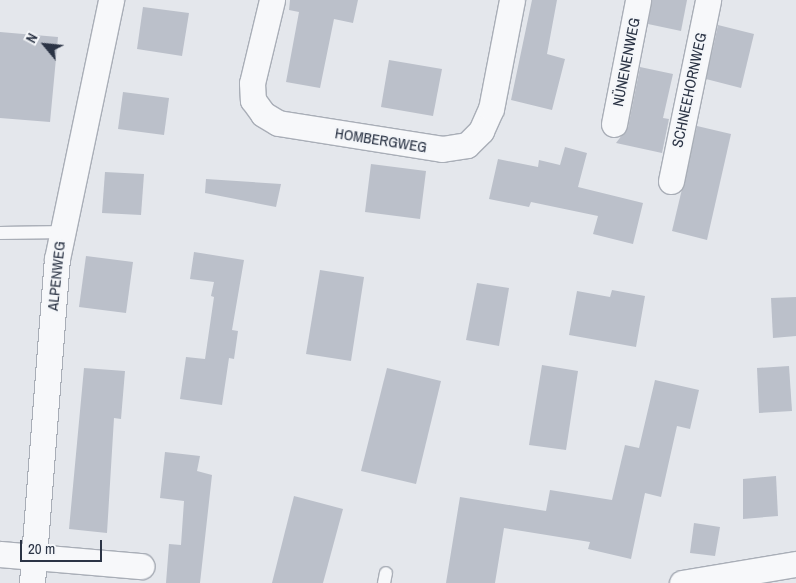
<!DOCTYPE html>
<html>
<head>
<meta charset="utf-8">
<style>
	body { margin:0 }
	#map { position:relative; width:796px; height:583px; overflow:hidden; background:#e4e7ec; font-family:"Archivo Narrow",sans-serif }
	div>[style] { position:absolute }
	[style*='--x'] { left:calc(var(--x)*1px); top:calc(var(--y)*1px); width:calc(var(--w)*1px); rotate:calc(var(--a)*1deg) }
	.building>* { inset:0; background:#bbc0ca }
	.roads { filter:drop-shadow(1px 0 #a9aeb7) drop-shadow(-1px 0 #a9aeb7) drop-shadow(0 1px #a9aeb7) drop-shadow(0 -1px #a9aeb7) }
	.service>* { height:12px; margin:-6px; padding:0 6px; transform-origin:6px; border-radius:6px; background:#f7f8fa }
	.minor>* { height:25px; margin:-12.5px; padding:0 12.5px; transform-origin:12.5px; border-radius:12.5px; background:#f7f8fa }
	span { translate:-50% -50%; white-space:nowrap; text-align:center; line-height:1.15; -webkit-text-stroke:4px #f4f6f9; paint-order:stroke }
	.street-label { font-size:15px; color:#2b3445 }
	.north { position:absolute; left:20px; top:20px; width:50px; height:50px; -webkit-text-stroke:4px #f4f6f9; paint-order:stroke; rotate:298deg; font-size:14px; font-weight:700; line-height:20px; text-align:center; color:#2b3445 }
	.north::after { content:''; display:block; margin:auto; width:18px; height:22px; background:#2b3445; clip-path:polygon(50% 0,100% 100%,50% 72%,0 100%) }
	.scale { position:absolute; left:20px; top:540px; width:82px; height:22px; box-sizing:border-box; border:2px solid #2b3445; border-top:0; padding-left:6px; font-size:15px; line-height:18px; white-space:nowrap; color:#2b3445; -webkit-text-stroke:4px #f4f6f9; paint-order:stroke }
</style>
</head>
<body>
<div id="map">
	<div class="building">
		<div style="clip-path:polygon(290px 0,358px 0,353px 23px,334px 19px,320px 88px,286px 82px,299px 12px,289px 10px)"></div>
		<div style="clip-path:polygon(532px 0,557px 0,547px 54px,565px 59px,552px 110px,511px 100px)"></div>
		<div style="clip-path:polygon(652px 0,687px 0,681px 31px,648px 24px)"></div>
		<div style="clip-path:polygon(143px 7px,189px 13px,182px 56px,137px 49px)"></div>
		<div style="clip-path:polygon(718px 25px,754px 34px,741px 88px,706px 79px)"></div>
		<div style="clip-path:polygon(0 32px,58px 37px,50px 122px,0 118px)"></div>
		<div style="clip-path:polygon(389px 60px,442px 69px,433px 116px,381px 107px)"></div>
		<div style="clip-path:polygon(640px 67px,673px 74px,663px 118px,669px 119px,662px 153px,616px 143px,628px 127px)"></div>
		<div style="clip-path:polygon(123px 92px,169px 98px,164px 135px,118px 129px)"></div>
		<div style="clip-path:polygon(697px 126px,731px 134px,707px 240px,672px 231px)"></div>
		<div style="clip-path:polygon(565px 147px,587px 153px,578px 187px,643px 203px,633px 244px,593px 234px,598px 216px,531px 202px,529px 207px,489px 199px,498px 159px,538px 167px,539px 160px,560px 165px)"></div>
		<div style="clip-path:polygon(371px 164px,426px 171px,420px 219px,365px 212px)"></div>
		<div style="clip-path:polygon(105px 172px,144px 174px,141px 215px,102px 213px)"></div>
		<div style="clip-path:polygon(206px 179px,281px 184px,276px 207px,205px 193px)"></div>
		<div style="clip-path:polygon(194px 252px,244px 260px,232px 330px,238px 331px,234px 359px,229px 358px,222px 405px,180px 399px,186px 357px,205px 359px,214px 297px,211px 296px,214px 282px,190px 279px)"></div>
		<div style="clip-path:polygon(86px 256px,133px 262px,126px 313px,79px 307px)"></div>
		<div style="clip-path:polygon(320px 270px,364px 277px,351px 361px,306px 354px)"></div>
		<div style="clip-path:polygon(477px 283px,509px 288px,499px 346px,466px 340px)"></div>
		<div style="clip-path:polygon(612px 290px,645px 296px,636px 347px,569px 335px,577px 291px,610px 297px)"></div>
		<div style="clip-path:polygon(796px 297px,796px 336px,773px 338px,771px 298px)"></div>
		<div style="clip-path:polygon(542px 365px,578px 371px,566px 450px,529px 445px)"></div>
		<div style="clip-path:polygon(789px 366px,792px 411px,759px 413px,757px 368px)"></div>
		<div style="clip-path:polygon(84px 368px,125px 371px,121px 419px,114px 418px,107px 533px,69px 529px)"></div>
		<div style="clip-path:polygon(387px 368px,441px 381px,416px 484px,361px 471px)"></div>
		<div style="clip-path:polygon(655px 380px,699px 390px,690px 429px,677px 426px,661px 497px,645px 493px,631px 559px,588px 549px,590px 542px,504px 528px,495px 583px,446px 583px,460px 497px,546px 511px,550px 490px,612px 500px,625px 445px,639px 448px)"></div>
		<div style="clip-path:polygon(165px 452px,200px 456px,197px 471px,212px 475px,200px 583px,166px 583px,169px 544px,181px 545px,184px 501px,160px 498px)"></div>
		<div style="clip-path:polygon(776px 476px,778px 516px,743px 519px,743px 479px)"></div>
		<div style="clip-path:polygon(294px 496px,343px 509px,323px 583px,272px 583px)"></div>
		<div style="clip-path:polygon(694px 523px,720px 527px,715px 556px,690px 553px)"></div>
	</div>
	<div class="roads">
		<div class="service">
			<div style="--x:0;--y:233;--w:61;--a:-0.9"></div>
			<div style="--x:384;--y:583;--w:10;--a:-79"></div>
		</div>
		<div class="minor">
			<div style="--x:272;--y:0;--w:85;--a:103.5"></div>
			<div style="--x:252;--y:83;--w:17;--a:87"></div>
			<div style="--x:253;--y:100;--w:17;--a:54"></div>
			<div style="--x:263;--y:114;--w:17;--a:31"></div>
			<div style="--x:278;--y:123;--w:166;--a:9"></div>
			<div style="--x:442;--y:149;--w:25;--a:-9"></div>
			<div style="--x:467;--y:145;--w:20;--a:-45"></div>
			<div style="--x:481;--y:131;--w:24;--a:-66"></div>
			<div style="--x:491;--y:109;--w:111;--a:-79.1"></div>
			<div style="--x:614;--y:124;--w:126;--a:-79"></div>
			<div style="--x:671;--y:181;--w:185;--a:-78.4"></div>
			<div style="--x:0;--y:554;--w:142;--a:4.9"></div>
			<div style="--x:32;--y:583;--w:325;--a:-85.6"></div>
			<div style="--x:57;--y:259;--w:265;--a:-78.2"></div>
			<div style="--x:682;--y:583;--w:116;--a:-9.5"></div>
		</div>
	</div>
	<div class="street-label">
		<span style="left:626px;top:62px;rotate:-79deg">NÜNENENWEG</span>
		<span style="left:689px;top:90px;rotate:-78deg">SCHNEEHORNWEG</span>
		<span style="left:381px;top:140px;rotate:9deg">HOMBERGWEG</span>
		<span style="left:56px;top:276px;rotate:-84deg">ALPENWEG</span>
	</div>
	<div class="north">N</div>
	<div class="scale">20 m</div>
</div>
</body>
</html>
